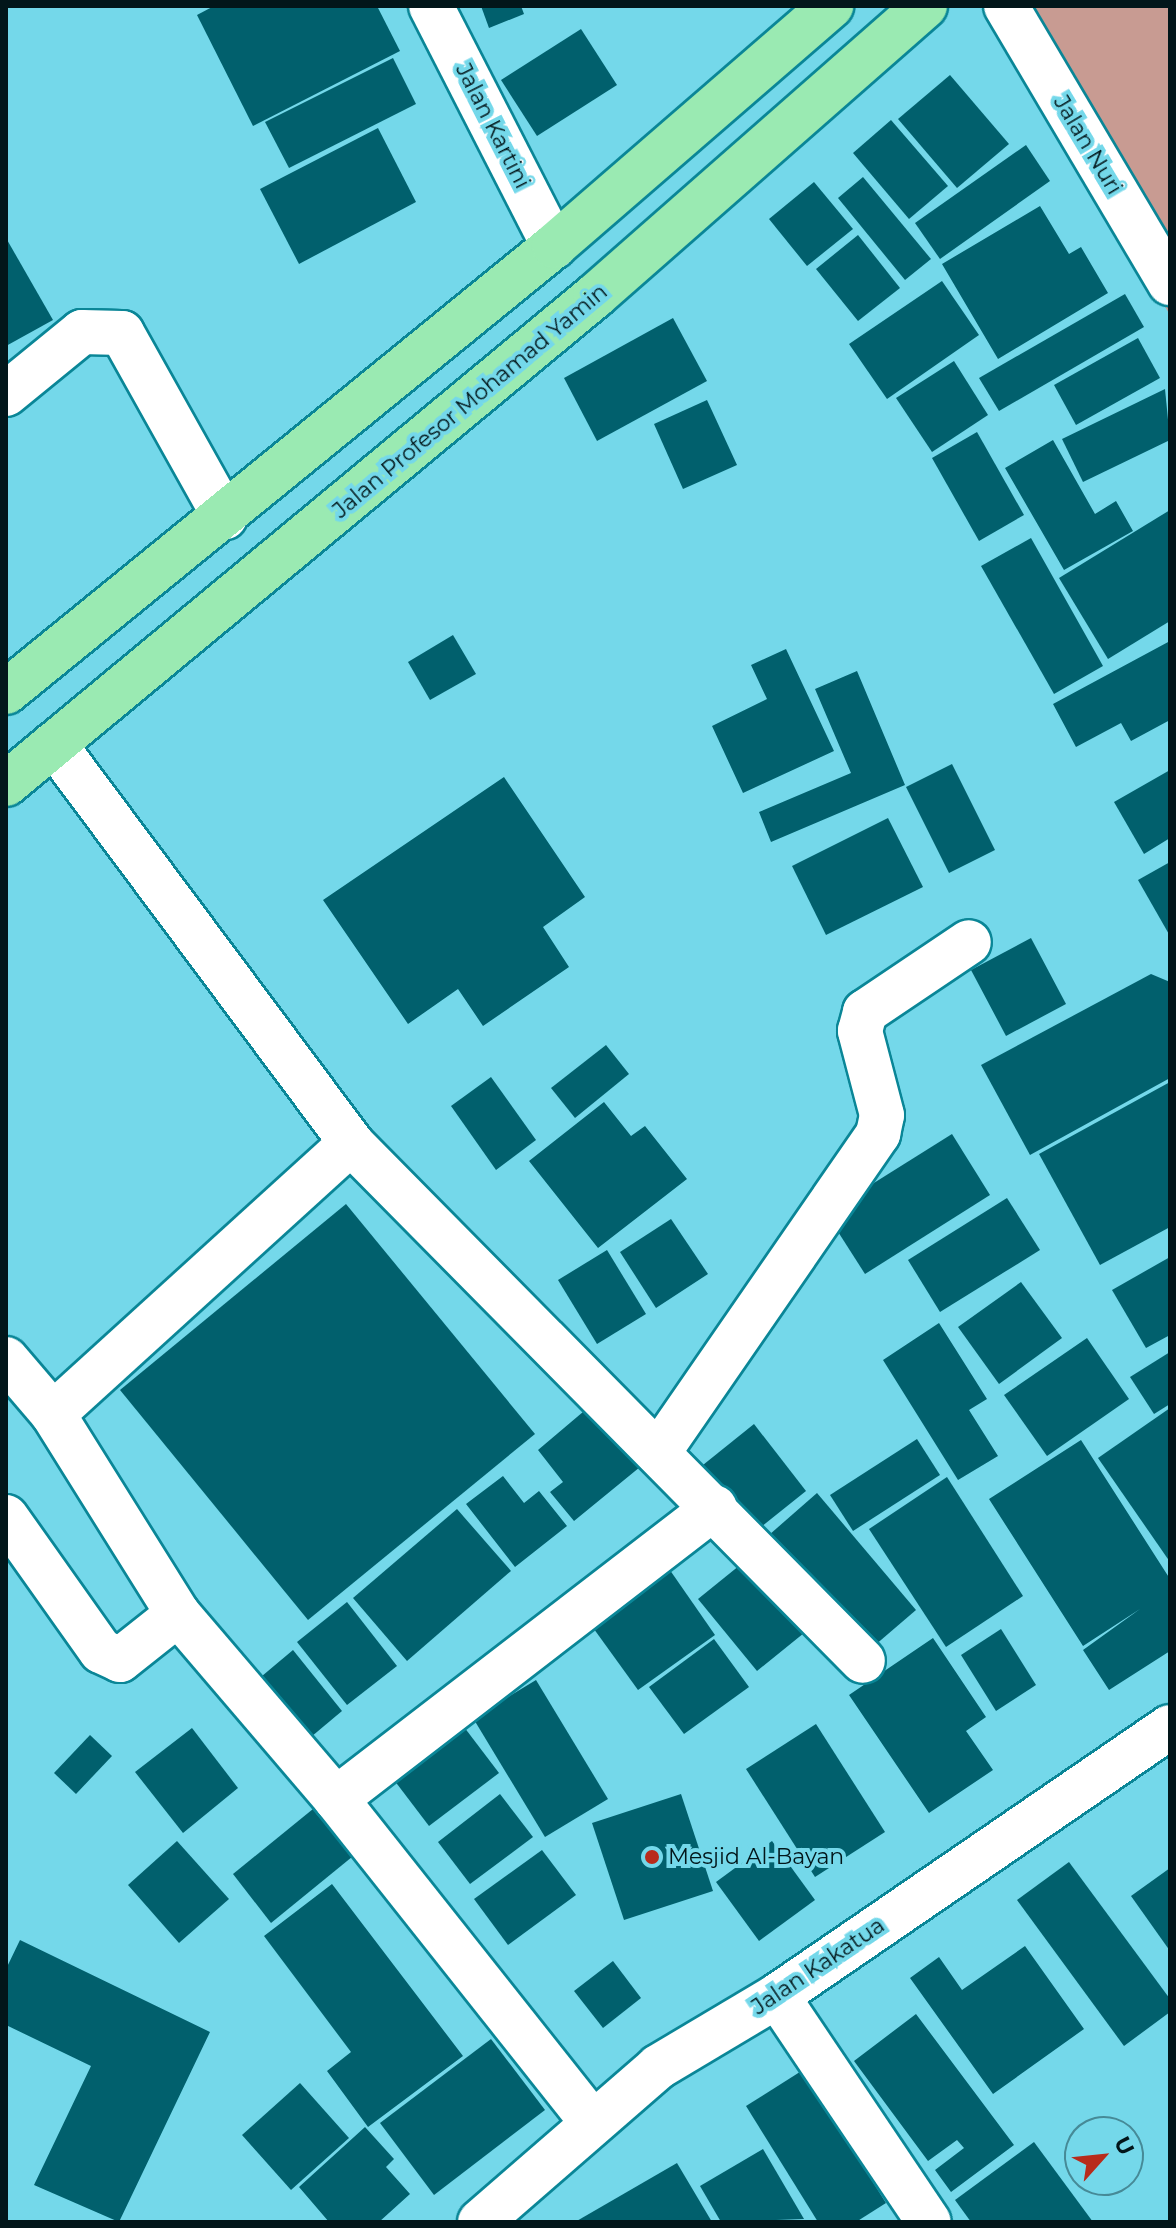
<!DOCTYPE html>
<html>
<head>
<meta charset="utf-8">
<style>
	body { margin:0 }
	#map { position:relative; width:1176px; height:2228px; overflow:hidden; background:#74d8ea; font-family:Montserrat,sans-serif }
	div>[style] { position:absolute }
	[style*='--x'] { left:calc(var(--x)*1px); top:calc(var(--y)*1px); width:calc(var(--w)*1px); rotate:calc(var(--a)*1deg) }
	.green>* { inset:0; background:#c89b92 }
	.building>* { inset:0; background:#01606d }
	.roads { filter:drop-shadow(2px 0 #0a8697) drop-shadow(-2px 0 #0a8697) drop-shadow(0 2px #0a8697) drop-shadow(0 -2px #0a8697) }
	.minor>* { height:44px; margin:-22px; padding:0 22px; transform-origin:22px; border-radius:22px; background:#fff }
	.major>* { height:44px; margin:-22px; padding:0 22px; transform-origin:22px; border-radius:22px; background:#9aeab2 }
	.dots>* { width:22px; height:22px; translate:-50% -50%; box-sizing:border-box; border:4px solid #74d8ea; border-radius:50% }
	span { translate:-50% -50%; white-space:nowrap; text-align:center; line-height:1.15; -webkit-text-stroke:8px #74d8ea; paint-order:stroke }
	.street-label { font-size:22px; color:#02161a }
	.poi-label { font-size:22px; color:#02161a }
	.left { translate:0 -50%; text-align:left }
	.frame { position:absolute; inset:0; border:8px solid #02161a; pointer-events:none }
	.north { position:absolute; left:1064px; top:2116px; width:80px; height:80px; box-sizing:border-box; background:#74d8ea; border:2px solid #468a97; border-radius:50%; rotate:63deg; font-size:22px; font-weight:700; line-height:32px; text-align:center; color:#02161a }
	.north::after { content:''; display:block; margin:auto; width:28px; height:36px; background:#b82b1b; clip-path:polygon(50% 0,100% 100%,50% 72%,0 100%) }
</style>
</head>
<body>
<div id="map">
	<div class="green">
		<div style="clip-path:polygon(990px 6px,1170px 6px,1170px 315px)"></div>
	</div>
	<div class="building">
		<div style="clip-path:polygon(214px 6px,377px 6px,400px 51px,253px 126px,197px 15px)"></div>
		<div style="clip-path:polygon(481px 6px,521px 6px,524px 14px,489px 28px)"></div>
		<div style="clip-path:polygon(581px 29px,617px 85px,537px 136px,501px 80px)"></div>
		<div style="clip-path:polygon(393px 58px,416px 104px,289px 168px,265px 122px)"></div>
		<div style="clip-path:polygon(950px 75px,1009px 144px,957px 188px,898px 119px)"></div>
		<div style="clip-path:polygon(891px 120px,948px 186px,909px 219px,853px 153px)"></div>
		<div style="clip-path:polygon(378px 128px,416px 202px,299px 264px,260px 189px)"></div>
		<div style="clip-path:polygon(1026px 145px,1050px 181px,940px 259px,915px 223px)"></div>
		<div style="clip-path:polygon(863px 177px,931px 259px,905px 280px,838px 198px)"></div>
		<div style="clip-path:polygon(814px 182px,853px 229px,807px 266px,769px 219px)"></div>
		<div style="clip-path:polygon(1040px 206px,1069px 254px,1081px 247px,1108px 293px,998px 359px,942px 264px)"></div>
		<div style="clip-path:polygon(858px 235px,900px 288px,858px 321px,816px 269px)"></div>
		<div style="clip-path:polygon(6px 238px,53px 320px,6px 346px)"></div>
		<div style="clip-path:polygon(942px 281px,979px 335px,887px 399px,849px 344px)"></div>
		<div style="clip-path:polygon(1125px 294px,1144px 327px,999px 411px,979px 378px)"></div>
		<div style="clip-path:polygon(673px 318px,707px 381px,597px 441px,564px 378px)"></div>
		<div style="clip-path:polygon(1138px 338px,1160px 378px,1076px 425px,1054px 385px)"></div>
		<div style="clip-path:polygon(954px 361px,988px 415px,932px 452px,896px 398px)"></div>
		<div style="clip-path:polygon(1165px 389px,1170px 440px,1083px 482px,1062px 439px)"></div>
		<div style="clip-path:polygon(707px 400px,737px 465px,683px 489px,654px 424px)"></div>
		<div style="clip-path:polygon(977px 432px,1024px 515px,979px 541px,932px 458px)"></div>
		<div style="clip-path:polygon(1053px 440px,1095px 514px,1116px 501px,1133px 531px,1064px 570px,1005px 468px)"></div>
		<div style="clip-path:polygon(1170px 510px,1170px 621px,1108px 659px,1059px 578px)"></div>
		<div style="clip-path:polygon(1031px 538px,1103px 666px,1054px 694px,981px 566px)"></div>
		<div style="clip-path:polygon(453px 635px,476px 674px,430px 700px,408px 662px)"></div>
		<div style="clip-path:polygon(1170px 641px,1170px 720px,1131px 741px,1121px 723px,1076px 747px,1053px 704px)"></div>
		<div style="clip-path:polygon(786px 649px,834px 751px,743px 793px,712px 726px,767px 699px,751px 665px)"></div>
		<div style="clip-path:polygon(857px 671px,905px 785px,771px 842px,759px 812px,851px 773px,815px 689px)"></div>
		<div style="clip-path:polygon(952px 764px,995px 850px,949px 873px,906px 787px)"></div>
		<div style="clip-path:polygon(1170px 770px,1170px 838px,1144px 854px,1114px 802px)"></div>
		<div style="clip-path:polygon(504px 777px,585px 897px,543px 927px,569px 967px,483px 1026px,458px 989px,408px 1024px,323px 900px)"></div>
		<div style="clip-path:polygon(888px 818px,923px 887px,826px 935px,792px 866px)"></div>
		<div style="clip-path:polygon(1170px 862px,1170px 936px,1138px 880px)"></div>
		<div style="clip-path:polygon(1031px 938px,1066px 1004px,1006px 1036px,971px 970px)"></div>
		<div style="clip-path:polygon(1151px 974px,1170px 982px,1170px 1078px,1030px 1155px,981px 1065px)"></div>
		<div style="clip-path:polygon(606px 1045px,629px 1074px,575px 1118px,551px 1088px)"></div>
		<div style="clip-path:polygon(491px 1077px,536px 1140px,496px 1170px,451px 1106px)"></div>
		<div style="clip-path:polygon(1170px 1082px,1170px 1227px,1100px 1265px,1039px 1154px)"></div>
		<div style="clip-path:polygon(604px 1102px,631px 1136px,645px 1126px,687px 1179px,598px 1248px,529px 1161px)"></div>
		<div style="clip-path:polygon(952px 1134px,990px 1195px,865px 1274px,826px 1213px)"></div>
		<div style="clip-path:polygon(1007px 1198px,1040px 1250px,940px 1312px,908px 1260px)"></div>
		<div style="clip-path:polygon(346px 1204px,535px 1434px,308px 1620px,120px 1390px)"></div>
		<div style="clip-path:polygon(671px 1219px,708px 1274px,656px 1308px,620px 1252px)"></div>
		<div style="clip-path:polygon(607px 1250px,646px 1314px,597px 1344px,558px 1280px)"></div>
		<div style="clip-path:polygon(1170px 1257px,1170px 1335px,1146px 1348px,1112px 1290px)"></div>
		<div style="clip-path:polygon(1021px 1282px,1062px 1338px,999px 1384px,958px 1327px)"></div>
		<div style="clip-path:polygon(939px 1323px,987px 1399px,969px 1410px,998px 1456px,958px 1480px,883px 1360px)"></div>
		<div style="clip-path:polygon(1087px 1338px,1129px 1399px,1047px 1456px,1004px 1395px)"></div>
		<div style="clip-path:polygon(1170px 1352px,1170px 1404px,1154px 1414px,1130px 1377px)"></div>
		<div style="clip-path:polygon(590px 1406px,640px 1467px,574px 1521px,550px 1492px,563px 1482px,538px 1450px)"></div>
		<div style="clip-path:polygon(1170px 1408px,1170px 1562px,1098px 1458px)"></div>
		<div style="clip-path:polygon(754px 1424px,806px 1491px,751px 1535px,698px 1469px)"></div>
		<div style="clip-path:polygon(917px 1439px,940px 1475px,853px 1531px,830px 1495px)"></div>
		<div style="clip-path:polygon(1081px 1440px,1170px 1579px,1170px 1651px,1109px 1690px,1083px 1650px,1140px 1609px,1083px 1646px,989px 1499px)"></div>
		<div style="clip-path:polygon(503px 1476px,524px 1503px,539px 1491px,567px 1526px,515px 1567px,466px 1504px)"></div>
		<div style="clip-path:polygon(947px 1477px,1023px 1596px,946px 1647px,869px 1529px)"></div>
		<div style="clip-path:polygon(817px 1493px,916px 1610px,867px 1652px,769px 1535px)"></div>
		<div style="clip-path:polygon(457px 1509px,511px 1571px,407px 1661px,353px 1598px)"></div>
		<div style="clip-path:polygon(745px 1561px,804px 1633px,757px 1671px,698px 1599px)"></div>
		<div style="clip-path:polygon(665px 1563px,715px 1635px,638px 1690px,586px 1618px)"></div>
		<div style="clip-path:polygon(347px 1602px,397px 1666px,347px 1705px,297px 1642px)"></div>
		<div style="clip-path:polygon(1001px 1629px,1036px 1685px,996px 1711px,961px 1655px)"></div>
		<div style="clip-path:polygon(933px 1638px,986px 1717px,966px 1731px,993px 1770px,929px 1813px,849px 1695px)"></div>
		<div style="clip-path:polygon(714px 1639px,749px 1687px,684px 1734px,649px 1687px)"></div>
		<div style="clip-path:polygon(293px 1650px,342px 1711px,299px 1747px,250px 1686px)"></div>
		<div style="clip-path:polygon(536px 1680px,608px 1799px,545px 1837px,473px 1718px)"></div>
		<div style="clip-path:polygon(461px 1723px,499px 1773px,429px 1826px,391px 1776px)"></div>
		<div style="clip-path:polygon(816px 1724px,885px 1832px,815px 1877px,746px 1769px)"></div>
		<div style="clip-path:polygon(192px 1728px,238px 1788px,183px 1833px,135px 1772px)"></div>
		<div style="clip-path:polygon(90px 1735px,112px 1756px,76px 1794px,54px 1773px)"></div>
		<div style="clip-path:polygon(500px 1794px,533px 1837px,470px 1884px,438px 1842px)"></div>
		<div style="clip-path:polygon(681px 1794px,713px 1891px,624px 1920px,592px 1823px)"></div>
		<div style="clip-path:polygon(324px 1800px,363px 1848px,271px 1923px,233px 1874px)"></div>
		<div style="clip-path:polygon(177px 1841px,229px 1899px,179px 1943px,128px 1885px)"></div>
		<div style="clip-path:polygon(772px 1841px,815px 1900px,759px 1941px,716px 1882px)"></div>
		<div style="clip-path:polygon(542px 1850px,576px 1895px,508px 1945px,474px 1899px)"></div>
		<div style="clip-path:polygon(1069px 1862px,1170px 1999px,1170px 2012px,1124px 2046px,1017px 1900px)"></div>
		<div style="clip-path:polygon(1170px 1868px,1170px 1951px,1131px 1896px)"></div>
		<div style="clip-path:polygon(332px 1884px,463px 2056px,368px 2127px,327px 2071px,351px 2052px,264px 1936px)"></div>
		<div style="clip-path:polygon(20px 1940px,210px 2032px,119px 2222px,34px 2185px,91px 2066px,6px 2025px,6px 1969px)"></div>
		<div style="clip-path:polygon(1025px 1946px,1084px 2029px,993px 2094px,910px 1978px,939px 1957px,962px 1990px)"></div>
		<div style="clip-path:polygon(613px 1961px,641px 1998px,603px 2028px,574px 1991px)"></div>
		<div style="clip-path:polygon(916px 2014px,1014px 2145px,951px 2192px,935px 2170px,964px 2148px,957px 2140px,928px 2161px,854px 2061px)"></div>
		<div style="clip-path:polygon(491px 2039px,545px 2110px,434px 2195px,380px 2123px)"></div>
		<div style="clip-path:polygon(803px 2070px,886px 2203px,856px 2222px,818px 2222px,746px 2106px)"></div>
		<div style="clip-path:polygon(300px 2083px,349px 2138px,291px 2190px,242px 2135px)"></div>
		<div style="clip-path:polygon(365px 2127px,394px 2159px,386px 2167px,410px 2194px,379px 2222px,329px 2222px,299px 2187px)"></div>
		<div style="clip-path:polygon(1034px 2142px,1093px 2222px,971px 2222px,955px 2200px)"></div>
		<div style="clip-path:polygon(763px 2149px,804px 2219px,721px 2222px,700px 2186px)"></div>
		<div style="clip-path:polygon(677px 2163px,712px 2222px,575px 2222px)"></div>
	</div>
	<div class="roads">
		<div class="minor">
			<div style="--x:431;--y:6;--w:270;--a:62.9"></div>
			<div style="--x:1006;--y:6;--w:322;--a:59.4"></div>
			<div style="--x:6;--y:394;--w:98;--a:-39.2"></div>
			<div style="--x:82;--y:332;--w:40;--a:1.4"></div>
			<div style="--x:122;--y:333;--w:211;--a:60.8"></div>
			<div style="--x:54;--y:744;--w:497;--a:53.3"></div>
			<div style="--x:6;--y:1359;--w:72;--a:49.5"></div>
			<div style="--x:53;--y:1414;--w:236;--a:58"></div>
			<div style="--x:178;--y:1614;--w:243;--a:49.5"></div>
			<div style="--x:336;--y:1799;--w:409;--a:51.6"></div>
			<div style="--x:53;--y:1414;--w:403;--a:-42.3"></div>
			<div style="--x:351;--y:1143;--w:728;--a:45.33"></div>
			<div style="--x:658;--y:1453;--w:388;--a:-55.4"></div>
			<div style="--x:878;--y:1134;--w:19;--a:-78"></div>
			<div style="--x:882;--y:1115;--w:87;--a:-104.7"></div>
			<div style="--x:860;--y:1031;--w:20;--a:-75"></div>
			<div style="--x:865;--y:1012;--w:125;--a:-33.9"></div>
			<div style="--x:6;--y:1517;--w:164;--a:54.7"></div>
			<div style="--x:101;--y:1651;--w:21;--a:25"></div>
			<div style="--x:120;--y:1660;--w:74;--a:-38.4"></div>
			<div style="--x:336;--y:1799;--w:478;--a:-37.6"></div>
			<div style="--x:777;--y:1996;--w:272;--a:56.1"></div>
			<div style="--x:480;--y:2222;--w:236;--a:-41"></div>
			<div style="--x:658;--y:2067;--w:139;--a:-30.8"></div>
			<div style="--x:777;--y:1996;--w:476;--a:-34.4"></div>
		</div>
		<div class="major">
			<div style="--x:6;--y:692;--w:707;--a:-39.14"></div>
			<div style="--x:554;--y:246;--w:367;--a:-40.9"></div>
			<div style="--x:6;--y:784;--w:766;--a:-39.65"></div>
			<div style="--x:596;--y:295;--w:438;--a:-41.3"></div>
		</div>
	</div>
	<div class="dots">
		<div style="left:652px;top:1857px;background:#b82b1b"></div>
	</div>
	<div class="street-label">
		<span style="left:493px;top:126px;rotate:63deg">Jalan Kartini</span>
		<span style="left:1088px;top:145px;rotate:59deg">Jalan Nuri</span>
		<span style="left:470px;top:401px;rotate:-40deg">Jalan Profesor Mohamad Yamin</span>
		<span style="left:818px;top:1966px;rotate:-34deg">Jalan Kakatua</span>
	</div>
	<div class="poi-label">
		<span class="left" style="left:668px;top:1857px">Mesjid Al-Bayan</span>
	</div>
	<div class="frame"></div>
	<div class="north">U</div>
</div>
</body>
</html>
